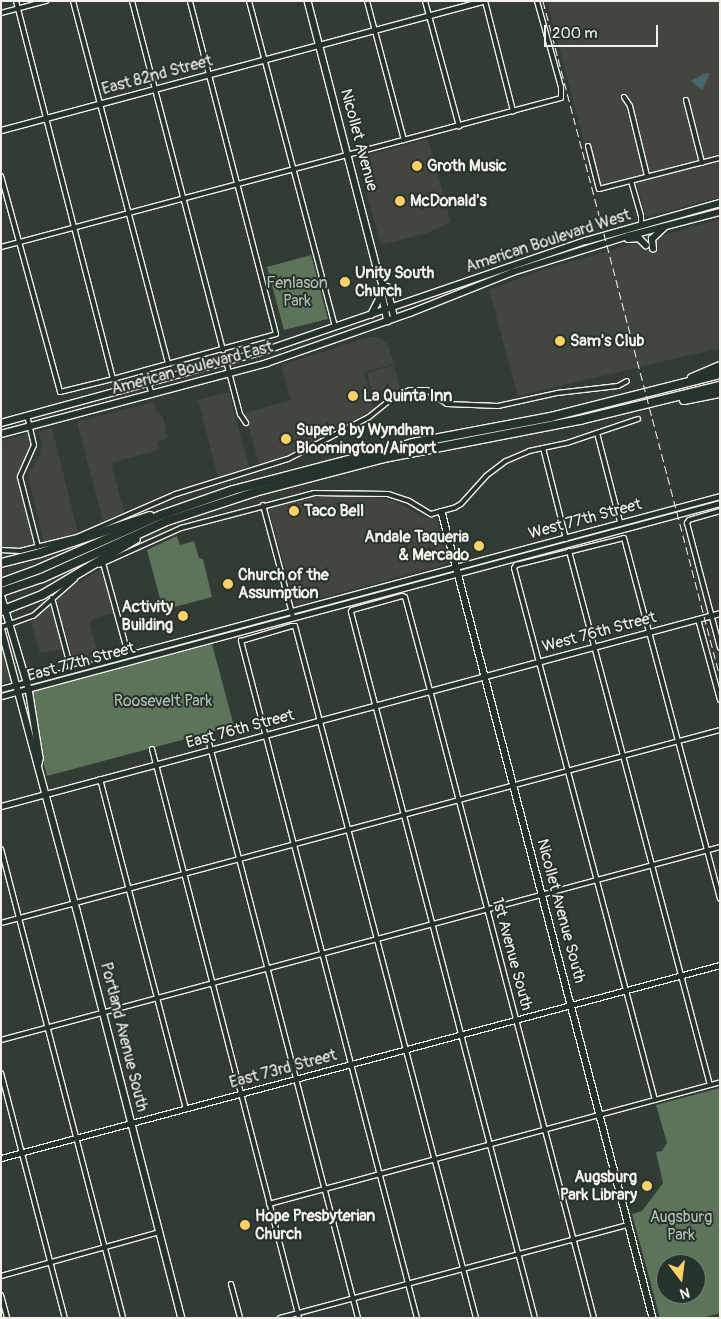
<!DOCTYPE html>
<html>
<head>
<meta charset="utf-8">
<style>
	body { margin:0 }
	#map { position:relative; width:721px; height:1319px; overflow:hidden; background:#333b35; font-family:Pangolin,sans-serif }
	div>[style] { position:absolute }
	[style*='--x'] { left:calc(var(--x)*1px); top:calc(var(--y)*1px); width:calc(var(--w)*1px); rotate:calc(var(--a)*1deg) }
	.built>* { inset:0; background:#43453f }
	.green>* { inset:0; background:#5b745a }
	.water>* { inset:0; background:#46696c }
	.roads { filter:drop-shadow(1px 0 #f4f1e8) drop-shadow(-1px 0 #f4f1e8) drop-shadow(0 1px #f4f1e8) drop-shadow(0 -1px #f4f1e8) }
	.minor>* { height:4px; margin:-2px; padding:0 2px; transform-origin:2px; border-radius:2px; background:#26332d }
	.tertiary>* { height:5px; margin:-2.5px; padding:0 2.5px; transform-origin:2.5px; border-radius:2.5px; background:#26332d }
	.secondary>* { height:5.5px; margin:-2.75px; padding:0 2.75px; transform-origin:2.75px; border-radius:2.75px; background:#26332d }
	.motorway>* { height:8px; margin:-4px; padding:0 4px; transform-origin:4px; border-radius:4px; background:#26332d }
	.rail>* { height:1px; margin-top:-0.5px; transform-origin:0; background:repeating-linear-gradient(90deg,#f4f1e8 0 8px,transparent 0 12px) }
	.dots>* { width:14px; height:14px; translate:-50% -50%; box-sizing:border-box; border:2px solid #26332d; border-radius:50% }
	span { translate:-50% -50%; white-space:nowrap; text-align:center; line-height:1.15; -webkit-text-stroke:4px #26332d; paint-order:stroke }
	.street-label { font-size:16px; color:#f4f1e8 }
	.poi-label { font-size:16px; color:#f4f1e8; font-weight:700 }
	.left { translate:0 -50%; text-align:left }
	.right { translate:-100% -50%; text-align:right }
	.park-label { font-size:16px; color:#b7bfaf }
	.frame { position:absolute; inset:0; border:2px solid #f4f1e8; pointer-events:none }
	.north { position:absolute; left:656px; top:1254px; width:50px; height:50px; box-sizing:border-box; background:#26332d; border:1px solid #787f78; border-radius:50%; rotate:165deg; font-size:14px; font-weight:700; line-height:20px; text-align:center; color:#f4f1e8 }
	.north::after { content:''; display:block; margin:auto; width:18px; height:22px; background:#ffd166; clip-path:polygon(50% 0,100% 100%,50% 72%,0 100%) }
	.scale { position:absolute; left:544px; top:25px; width:114px; height:22px; box-sizing:border-box; border:2px solid #f4f1e8; border-top:0; padding-left:6px; font-size:15px; line-height:18px; white-space:nowrap; color:#f4f1e8; -webkit-text-stroke:4px #26332d; paint-order:stroke }
</style>
</head>
<body>
<div id="map">
	<div class="built">
		<div style="clip-path:polygon(547px 1px,720px 1px,720px 197px,646px 217px,635px 177px,600px 186px,589px 141px,584px 142px)"></div>
		<div style="clip-path:polygon(428px 139px,451px 222px,427px 233px,381px 245px,357px 158px)"></div>
		<div style="clip-path:polygon(720px 219px,720px 348px,518px 396px,489px 290px,539px 271px)"></div>
		<div style="clip-path:polygon(369px 337px,377px 337px,387px 343px,394px 364px,364px 372px,374px 409px,291px 454px,259px 464px,245px 413px,291px 400px,281px 365px)"></div>
		<div style="clip-path:polygon(394px 365px,400px 388px,387px 397px,374px 400px,367px 373px)"></div>
		<div style="clip-path:polygon(229px 392px,249px 467px,218px 477px,198px 400px)"></div>
		<div style="clip-path:polygon(153px 402px,156px 411px,163px 417px,168px 438px,157px 442px,159px 450px,111px 463px,124px 512px,103px 521px,77px 422px)"></div>
		<div style="clip-path:polygon(52px 428px,78px 533px,46px 542px,43px 540px,28px 474px,40px 455px,42px 444px,39px 432px)"></div>
		<div style="clip-path:polygon(30px 433px,32px 446px,19px 472px,19px 482px,34px 543px,30px 547px,19px 548px,1px 548px,1px 441px)"></div>
		<div style="clip-path:polygon(307px 497px,368px 497px,387px 499px,403px 505px,424px 518px,436px 517px,448px 561px,446px 564px,296px 605px,268px 508px)"></div>
		<div style="clip-path:polygon(101px 569px,114px 613px,95px 618px,89px 623px,99px 658px,74px 663px,64px 626px,59px 628px,64px 649px,40px 653px,31px 622px,74px 585px)"></div>
		<div style="clip-path:polygon(1px 643px,11px 681px,1px 683px)"></div>
	</div>
	<div class="green">
		<div style="clip-path:polygon(311px 255px,328px 319px,284px 330px,267px 267px)"></div>
		<div style="clip-path:polygon(177px 536px,180px 545px,194px 541px,199px 558px,203px 559px,212px 597px,163px 610px,147px 550px)"></div>
		<div style="clip-path:polygon(212px 644px,234px 726px,47px 776px,25px 694px)"></div>
		<div style="clip-path:polygon(evenodd,720px 1088px,720px 1313px,702px 1318px,660px 1318px,632px 1214px,642px 1211px,663px 1183px,656px 1152px,662px 1151px,667px 1143px,656px 1105px,720px 1088px,666px 1264px,696px 1264px,696px 1294px,666px 1294px,666px 1264px)"></div>
	</div>
	<div class="water">
		<div style="clip-path:polygon(710px 73px,702px 90px,691px 81px,704px 74px)"></div>
	</div>
	<div class="roads">
		<div class="minor">
			<div style="--x:16;--y:1;--w:390;--a:75.6"></div>
			<div style="--x:73;--y:1;--w:375;--a:75.3"></div>
			<div style="--x:132;--y:1;--w:361;--a:75.4"></div>
			<div style="--x:249;--y:1;--w:337;--a:75.2"></div>
			<div style="--x:367;--y:1;--w:144;--a:75.1"></div>
			<div style="--x:425;--y:1;--w:130;--a:74.8"></div>
			<div style="--x:485;--y:1;--w:114;--a:75.7"></div>
			<div style="--x:1;--y:13;--w:47;--a:-14.9"></div>
			<div style="--x:624;--y:97;--w:11;--a:56"></div>
			<div style="--x:630;--y:106;--w:72;--a:76.3"></div>
			<div style="--x:686;--y:100;--w:65;--a:75.7"></div>
			<div style="--x:588;--y:146;--w:44;--a:75.7"></div>
			<div style="--x:599;--y:189;--w:125;--a:-14.4"></div>
			<div style="--x:1;--y:176;--w:224;--a:74.7"></div>
			<div style="--x:60;--y:392;--w:55;--a:-13.8"></div>
			<div style="--x:113;--y:379;--w:169;--a:-15.4"></div>
			<div style="--x:276;--y:334;--w:344;--a:-104.5"></div>
			<div style="--x:631;--y:181;--w:36;--a:74"></div>
			<div style="--x:641;--y:216;--w:9;--a:90"></div>
			<div style="--x:1;--y:247;--w:579;--a:-14.9"></div>
			<div style="--x:561;--y:98;--w:11;--a:-90"></div>
			<div style="--x:561;--y:87;--w:89;--a:-105.6"></div>
			<div style="--x:226;--y:361;--w:55;--a:75.2"></div>
			<div style="--x:240;--y:414;--w:11;--a:56"></div>
			<div style="--x:144;--y:371;--w:24;--a:71"></div>
			<div style="--x:27;--y:415;--w:31;--a:77"></div>
			<div style="--x:34;--y:445;--w:35;--a:114"></div>
			<div style="--x:20;--y:477;--w:72;--a:75.6"></div>
			<div style="--x:597;--y:433;--w:92;--a:75.5"></div>
			<div style="--x:543;--y:448;--w:94;--a:75.8"></div>
			<div style="--x:263;--y:505;--w:116;--a:75"></div>
			<div style="--x:720;--y:511;--w:32;--a:164"></div>
			<div style="--x:689;--y:520;--w:4;--a:124"></div>
			<div style="--x:687;--y:523;--w:129;--a:75.2"></div>
			<div style="--x:1;--y:550;--w:19;--a:3"></div>
			<div style="--x:20;--y:551;--w:59;--a:-13.8"></div>
			<div style="--x:77;--y:537;--w:108;--a:-23.5"></div>
			<div style="--x:176;--y:494;--w:117;--a:-17.4"></div>
			<div style="--x:288;--y:459;--w:91;--a:-27.4"></div>
			<div style="--x:369;--y:417;--w:33;--a:-39"></div>
			<div style="--x:395;--y:396;--w:16;--a:-22"></div>
			<div style="--x:410;--y:390;--w:17;--a:0"></div>
			<div style="--x:427;--y:390;--w:24;--a:35"></div>
			<div style="--x:447;--y:404;--w:51;--a:2.2"></div>
			<div style="--x:498;--y:406;--w:60;--a:-12.4"></div>
			<div style="--x:557;--y:393;--w:61;--a:-6.5"></div>
			<div style="--x:618;--y:386;--w:10;--a:-29"></div>
			<div style="--x:569;--y:551;--w:552;--a:75.21"></div>
			<div style="--x:103;--y:563;--w:94;--a:74.6"></div>
			<div style="--x:99;--y:565;--w:90;--a:-24.3"></div>
			<div style="--x:181;--y:528;--w:138;--a:-14.7"></div>
			<div style="--x:314;--y:493;--w:74;--a:0.8"></div>
			<div style="--x:388;--y:494;--w:22;--a:18"></div>
			<div style="--x:409;--y:501;--w:26;--a:31"></div>
			<div style="--x:431;--y:514;--w:24;--a:-15"></div>
			<div style="--x:454;--y:508;--w:8;--a:-30"></div>
			<div style="--x:461;--y:504;--w:38;--a:-48"></div>
			<div style="--x:486;--y:476;--w:25;--a:-37"></div>
			<div style="--x:506;--y:461;--w:25;--a:-23"></div>
			<div style="--x:529;--y:451;--w:39;--a:-12"></div>
			<div style="--x:567;--y:443;--w:75;--a:-18.7"></div>
			<div style="--x:52;--y:598;--w:73;--a:75"></div>
			<div style="--x:698;--y:619;--w:84;--a:74.8"></div>
			<div style="--x:2;--y:627;--w:33;--a:-20"></div>
			<div style="--x:33;--y:616;--w:56;--a:-41.4"></div>
			<div style="--x:207;--y:735;--w:602;--a:75.48"></div>
			<div style="--x:152;--y:749;--w:588;--a:75.51"></div>
			<div style="--x:100;--y:779;--w:340;--a:75.4"></div>
			<div style="--x:1;--y:849;--w:485;--a:75.4"></div>
			<div style="--x:1;--y:923;--w:744;--a:-15.03"></div>
			<div style="--x:1;--y:1040;--w:744;--a:-15.03"></div>
			<div style="--x:1;--y:1073;--w:253;--a:75.4"></div>
			<div style="--x:655;--y:1100;--w:550;--a:-104.84"></div>
			<div style="--x:514;--y:568;--w:4;--a:-56"></div>
			<div style="--x:516;--y:565;--w:111;--a:-14"></div>
			<div style="--x:624;--y:538;--w:373;--a:75.1"></div>
			<div style="--x:269;--y:1204;--w:467;--a:-15.1"></div>
			<div style="--x:1;--y:1276;--w:165;--a:-15.5"></div>
			<div style="--x:231;--y:1284;--w:35;--a:75"></div>
			<div style="--x:1;--y:1295;--w:24;--a:75"></div>
			<div style="--x:280;--y:1318;--w:360;--a:-15"></div>
			<div style="--x:417;--y:1318;--w:700;--a:-104.57"></div>
			<div style="--x:241;--y:641;--w:53;--a:-16.4"></div>
			<div style="--x:292;--y:626;--w:3;--a:0"></div>
			<div style="--x:295;--y:626;--w:715;--a:75.34"></div>
			<div style="--x:535;--y:1318;--w:730;--a:-104.61"></div>
			<div style="--x:351;--y:612;--w:2;--a:-63"></div>
			<div style="--x:352;--y:610;--w:52;--a:-15.6"></div>
			<div style="--x:402;--y:596;--w:3;--a:18"></div>
			<div style="--x:405;--y:597;--w:96;--a:75"></div>
			<div style="--x:430;--y:690;--w:649;--a:75.36"></div>
		</div>
		<div class="tertiary">
			<div style="--x:1;--y:130;--w:499;--a:-15"></div>
			<div style="--x:1;--y:689;--w:744;--a:-15.03"></div>
			<div style="--x:1;--y:696;--w:744;--a:-15.03"></div>
			<div style="--x:1;--y:806;--w:744;--a:-15.03"></div>
			<div style="--x:1;--y:1158;--w:744;--a:-15.03"></div>
		</div>
		<div class="secondary">
			<div style="--x:308;--y:1;--w:279;--a:75.5"></div>
			<div style="--x:378;--y:271;--w:15;--a:70"></div>
			<div style="--x:383;--y:285;--w:4;--a:27"></div>
			<div style="--x:387;--y:287;--w:32;--a:76"></div>
			<div style="--x:628;--y:239;--w:11;--a:-5"></div>
			<div style="--x:639;--y:238;--w:10;--a:45"></div>
			<div style="--x:653;--y:249;--w:10;--a:-96"></div>
			<div style="--x:652;--y:239;--w:16;--a:-43"></div>
			<div style="--x:383;--y:285;--w:4;--a:117"></div>
			<div style="--x:381;--y:289;--w:33;--a:78"></div>
			<div style="--x:371;--y:315;--w:25;--a:-63"></div>
			<div style="--x:1;--y:423;--w:270;--a:-15.3"></div>
			<div style="--x:261;--y:352;--w:343;--a:-18.9"></div>
			<div style="--x:586;--y:241;--w:139;--a:-15.8"></div>
			<div style="--x:1;--y:434;--w:275;--a:-14.9"></div>
			<div style="--x:267;--y:363;--w:151;--a:-19.3"></div>
			<div style="--x:410;--y:313;--w:111;--a:-21.7"></div>
			<div style="--x:513;--y:272;--w:121;--a:-17.4"></div>
			<div style="--x:628;--y:236;--w:95;--a:-14.6"></div>
			<div style="--x:442;--y:512;--w:833;--a:75.33"></div>
			<div style="--x:1;--y:594;--w:99;--a:73.6"></div>
			<div style="--x:29;--y:689;--w:70;--a:80.9"></div>
			<div style="--x:40;--y:758;--w:6;--a:99"></div>
			<div style="--x:1;--y:627;--w:293;--a:75"></div>
			<div style="--x:77;--y:910;--w:421;--a:75.6"></div>
		</div>
		<div class="motorway">
			<div style="--x:692;--y:378;--w:30;--a:-23"></div>
			<div style="--x:684;--y:400;--w:37;--a:-11"></div>
			<div style="--x:1;--y:563;--w:40;--a:-14.4"></div>
			<div style="--x:40;--y:553;--w:116;--a:-18.6"></div>
			<div style="--x:1;--y:583;--w:40;--a:-20.2"></div>
			<div style="--x:39;--y:569;--w:133;--a:-23.9"></div>
			<div style="--x:161;--y:515;--w:76;--a:-19.1"></div>
			<div style="--x:233;--y:490;--w:186;--a:-14.6"></div>
			<div style="--x:413;--y:443;--w:140;--a:-10.7"></div>
			<div style="--x:551;--y:417;--w:174;--a:-14.3"></div>
			<div style="--x:1;--y:592;--w:43;--a:-18.9"></div>
			<div style="--x:42;--y:578;--w:137;--a:-24.5"></div>
			<div style="--x:167;--y:521;--w:93;--a:-18.2"></div>
			<div style="--x:255;--y:492;--w:133;--a:-14.8"></div>
			<div style="--x:384;--y:458;--w:200;--a:-11"></div>
			<div style="--x:580;--y:420;--w:144;--a:-13.7"></div>
			<div style="--x:1;--y:611;--w:44;--a:-21.3"></div>
			<div style="--x:42;--y:595;--w:109;--a:-30.8"></div>
		</div>
	</div>
	<div class="rail">
		<div style="--x:543;--y:1;--w:699;--a:75.33"></div>
	</div>
	<div class="dots">
		<div style="left:417px;top:166px;background:#ffd166"></div>
		<div style="left:400px;top:201px;background:#ffd166"></div>
		<div style="left:345px;top:282px;background:#ffd166"></div>
		<div style="left:560px;top:341px;background:#ffd166"></div>
		<div style="left:353px;top:396px;background:#ffd166"></div>
		<div style="left:286px;top:439px;background:#ffd166"></div>
		<div style="left:294px;top:511px;background:#ffd166"></div>
		<div style="left:479px;top:546px;background:#ffd166"></div>
		<div style="left:228px;top:584px;background:#ffd166"></div>
		<div style="left:183px;top:616px;background:#ffd166"></div>
		<div style="left:647px;top:1186px;background:#ffd166"></div>
		<div style="left:245px;top:1225px;background:#ffd166"></div>
	</div>
	<div class="street-label">
		<span style="left:157px;top:75px;rotate:-15deg">East 82nd Street</span>
		<span style="left:359px;top:140px;rotate:75deg">Nicollet Avenue</span>
		<span style="left:548px;top:241px;rotate:-18deg">American Boulevard West</span>
		<span style="left:192px;top:368px;rotate:-15deg">American Boulevard East</span>
		<span style="left:585px;top:519px;rotate:-15deg">West 77th Street</span>
		<span style="left:599px;top:632px;rotate:-15deg">West 76th Street</span>
		<span style="left:81px;top:662px;rotate:-15deg">East 77th Street</span>
		<span style="left:240px;top:729px;rotate:-15deg">East 76th Street</span>
		<span style="left:561px;top:911px;rotate:75deg">Nicollet Avenue South</span>
		<span style="left:512px;top:954px;rotate:75deg">1st Avenue South</span>
		<span style="left:124px;top:1037px;rotate:76deg">Portland Avenue South</span>
		<span style="left:283px;top:1069px;rotate:-15deg">East 73rd Street</span>
	</div>
	<div class="poi-label">
		<span class="left" style="left:427px;top:166px">Groth Music</span>
		<span class="left" style="left:410px;top:201px">McDonald's</span>
		<span class="left" style="left:355px;top:282px">Unity South<br>Church</span>
		<span class="left" style="left:570px;top:341px">Sam's Club</span>
		<span class="left" style="left:363px;top:396px">La Quinta Inn</span>
		<span class="left" style="left:296px;top:439px">Super 8 by Wyndham<br>Bloomington/Airport</span>
		<span class="left" style="left:304px;top:511px">Taco Bell</span>
		<span class="right" style="left:469px;top:546px">Andale Taqueria<br>&amp; Mercado</span>
		<span class="left" style="left:238px;top:584px">Church of the<br>Assumption</span>
		<span class="right" style="left:173px;top:616px">Activity<br>Building</span>
		<span class="right" style="left:637px;top:1186px">Augsburg<br>Park Library</span>
		<span class="left" style="left:255px;top:1225px">Hope Presbyterian<br>Church</span>
	</div>
	<div class="park-label">
		<span style="left:297px;top:292px">Fenlason<br>Park</span>
		<span style="left:163px;top:701px">Roosevelt Park</span>
		<span style="left:681px;top:1226px">Augsburg<br>Park</span>
	</div>
	<div class="frame"></div>
	<div class="north">N</div>
	<div class="scale">200 m</div>
</div>
</body>
</html>
